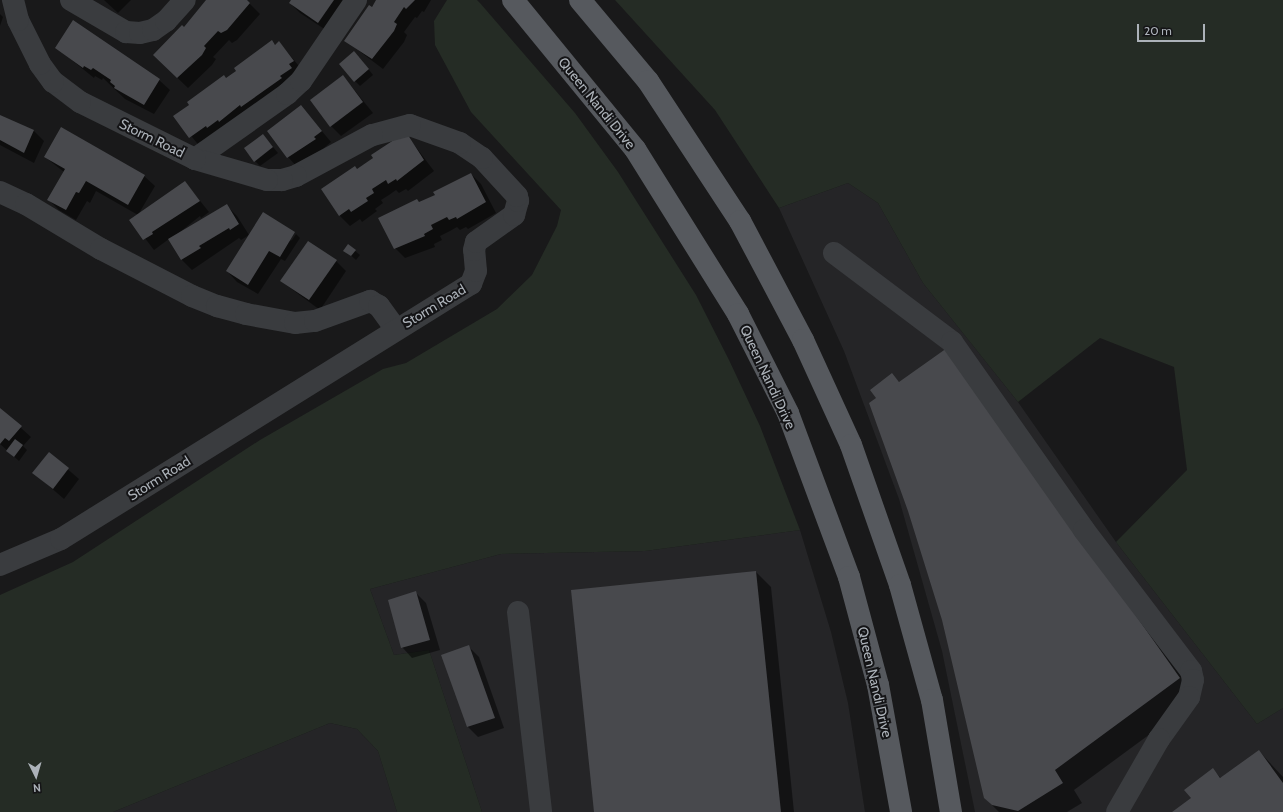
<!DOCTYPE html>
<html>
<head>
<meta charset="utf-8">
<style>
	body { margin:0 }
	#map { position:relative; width:1283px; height:812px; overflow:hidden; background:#19191a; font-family:Cabin,sans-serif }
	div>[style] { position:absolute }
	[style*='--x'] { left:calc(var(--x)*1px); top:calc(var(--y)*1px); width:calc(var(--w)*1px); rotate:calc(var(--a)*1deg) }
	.built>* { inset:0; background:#252527 }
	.green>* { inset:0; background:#252c25 }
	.shadow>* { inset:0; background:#0007 }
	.building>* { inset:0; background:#48494d }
	.minor>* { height:22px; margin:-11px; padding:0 11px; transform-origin:11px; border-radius:11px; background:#3a3c3f }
	.major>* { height:22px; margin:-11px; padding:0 11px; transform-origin:11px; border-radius:11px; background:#56595e }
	span { translate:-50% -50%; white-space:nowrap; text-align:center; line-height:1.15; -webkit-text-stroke:4px #141416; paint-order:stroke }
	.street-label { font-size:14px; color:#acb2b9 }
	.north { position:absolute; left:16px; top:756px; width:40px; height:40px; -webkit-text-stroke:3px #141416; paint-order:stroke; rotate:175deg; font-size:11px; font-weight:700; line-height:16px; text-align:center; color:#acb2b9 }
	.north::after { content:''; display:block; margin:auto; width:14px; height:18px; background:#acb2b9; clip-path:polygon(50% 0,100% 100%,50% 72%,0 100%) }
	.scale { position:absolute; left:1137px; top:24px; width:68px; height:18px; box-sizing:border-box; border:2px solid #acb2b9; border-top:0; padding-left:5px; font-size:12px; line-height:14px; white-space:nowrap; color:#acb2b9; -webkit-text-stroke:3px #141416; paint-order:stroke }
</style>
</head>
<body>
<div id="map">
	<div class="built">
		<div style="clip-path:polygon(848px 183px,878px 203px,923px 283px,1018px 402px,1116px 542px,1257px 724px,1283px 708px,1283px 812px,975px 812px,942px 651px,899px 499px,844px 351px,779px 208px)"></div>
		<div style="clip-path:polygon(800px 530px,831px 632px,848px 703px,865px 812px,482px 812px,429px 650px,394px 655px,370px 589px,501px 554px,645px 551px)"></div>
		<div style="clip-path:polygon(330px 723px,357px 729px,378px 751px,397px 812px,113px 812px)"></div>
	</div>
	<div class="green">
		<div style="clip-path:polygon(447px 0,477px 0,480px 3px,575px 113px,618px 172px,696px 295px,729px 360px,760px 426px,800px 530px,645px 551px,501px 554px,370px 589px,394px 655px,429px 650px,482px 812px,397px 812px,378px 751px,357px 729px,330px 723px,113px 812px,0 812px,0 595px,73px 562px,260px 440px,383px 369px,406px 363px,497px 309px,532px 275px,557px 226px,561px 210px,471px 112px,435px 45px,434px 21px)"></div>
		<div style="clip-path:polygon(615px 0,1283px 0,1283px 708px,1257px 724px,1116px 542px,1187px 470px,1174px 367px,1100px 338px,1018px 402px,923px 283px,878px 203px,848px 183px,779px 208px,715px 110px)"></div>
	</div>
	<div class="shadow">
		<div style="clip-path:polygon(104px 0,131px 0,118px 13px)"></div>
		<div style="clip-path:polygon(208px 0,246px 0,260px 14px,237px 40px,232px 43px,229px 40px,213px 57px,216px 59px,212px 65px,188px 88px,164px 65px)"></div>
		<div style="clip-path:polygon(292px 0,348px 0,329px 32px,300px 13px,290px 3px)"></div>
		<div style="clip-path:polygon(377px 0,431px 0,424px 12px,422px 11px,417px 18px,415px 17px,404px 32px,407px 35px,404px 42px,383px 69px,346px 41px)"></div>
		<div style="clip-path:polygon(0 14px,3px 17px,0 26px)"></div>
		<div style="clip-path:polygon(272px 42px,275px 45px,279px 42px,303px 71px,205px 153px,175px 116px,238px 71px)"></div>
		<div style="clip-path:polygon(57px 48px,159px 80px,170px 90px,154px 114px,125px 99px,103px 78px,102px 80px,95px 76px,94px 78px)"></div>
		<div style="clip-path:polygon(359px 57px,373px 75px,360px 86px,355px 81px)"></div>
		<div style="clip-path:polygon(343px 76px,373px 113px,341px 136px,331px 126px)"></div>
		<div style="clip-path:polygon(301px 106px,331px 142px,324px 148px,325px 150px,298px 168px,288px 157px)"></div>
		<div style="clip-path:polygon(0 116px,34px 131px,44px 141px,34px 163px,0 145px)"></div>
		<div style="clip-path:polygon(406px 134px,434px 171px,408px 191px,406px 189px,399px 193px,396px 190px,389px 195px,381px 200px,383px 203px,375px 209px,377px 211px,362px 222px,360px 219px,350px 226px,340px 216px,358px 170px)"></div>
		<div style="clip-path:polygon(263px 135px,278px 153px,260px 166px,255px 161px)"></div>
		<div style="clip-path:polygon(45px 157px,144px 176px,155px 186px,138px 215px,96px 191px,90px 203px,87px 201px,76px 220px,59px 210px,49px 200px,64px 172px)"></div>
		<div style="clip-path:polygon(471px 174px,481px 184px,496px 213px,468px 229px,466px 227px,460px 230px,457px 227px,450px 231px,440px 236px,442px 240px,434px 244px,435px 247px,405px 258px,395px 248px,417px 200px,420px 203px,436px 195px)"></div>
		<div style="clip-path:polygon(185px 182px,209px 212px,201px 218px,200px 216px,175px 236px,226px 205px,237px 216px,249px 235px,241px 240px,239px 238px,192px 270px,182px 260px,169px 239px,154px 250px,131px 220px)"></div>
		<div style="clip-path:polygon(296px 234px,300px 238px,285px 261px,281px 259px,258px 294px,237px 282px,227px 271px,292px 240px)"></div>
		<div style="clip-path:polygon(345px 250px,355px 251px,360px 255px,356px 260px)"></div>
		<div style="clip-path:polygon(336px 261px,346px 271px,320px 310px,281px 281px)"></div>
		<div style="clip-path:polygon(947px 349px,1199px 698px,1074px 790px,1082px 803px,1067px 812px,999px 812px,985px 798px,943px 620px,877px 398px,892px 375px,900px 383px)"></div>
		<div style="clip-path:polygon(0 409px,31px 437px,23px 446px,27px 450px,19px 461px,0 444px)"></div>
		<div style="clip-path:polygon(49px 453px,79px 479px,64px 499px,34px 473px)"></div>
		<div style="clip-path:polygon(756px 572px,771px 587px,794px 812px,595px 812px)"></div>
		<div style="clip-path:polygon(416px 593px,426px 603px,440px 650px,412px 658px,402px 647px)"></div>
		<div style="clip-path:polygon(469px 647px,479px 657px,504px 728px,478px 737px,468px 727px)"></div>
		<div style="clip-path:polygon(1259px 751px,1283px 777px,1283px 812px,1174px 812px,1192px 799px,1213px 770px,1221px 778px)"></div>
	</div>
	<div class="building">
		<div style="clip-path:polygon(206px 0,247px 0,250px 3px,227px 30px,221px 33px,218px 31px,204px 46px,206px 48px,202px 55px,177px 78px,153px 55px,182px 25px,184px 27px)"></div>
		<div style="clip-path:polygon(291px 0,334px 0,318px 23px,289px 3px)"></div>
		<div style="clip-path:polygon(376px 0,415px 0,406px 9px,404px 7px,394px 22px,397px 24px,394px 31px,372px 59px,344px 41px,369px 5px,372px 7px)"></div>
		<div style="clip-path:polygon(73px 20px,160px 79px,144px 105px,114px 88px,115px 86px,110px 82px,111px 80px,93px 68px,91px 70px,84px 66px,83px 68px,55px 48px)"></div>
		<div style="clip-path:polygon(272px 40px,275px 45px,279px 41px,294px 61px,289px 64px,292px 68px,280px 76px,282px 78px,241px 107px,240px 105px,219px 122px,218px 120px,207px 128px,206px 126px,189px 138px,173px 116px,189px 105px,187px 102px,224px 75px,226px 78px,236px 71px,234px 68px)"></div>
		<div style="clip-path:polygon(354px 51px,369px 69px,354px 82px,339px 64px)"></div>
		<div style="clip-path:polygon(343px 75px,363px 102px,330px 127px,310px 100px)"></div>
		<div style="clip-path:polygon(301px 105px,322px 131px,314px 137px,316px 139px,287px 158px,267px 131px)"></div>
		<div style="clip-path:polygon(0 115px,34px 130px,24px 153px,0 140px)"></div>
		<div style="clip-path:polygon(61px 127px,145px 175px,128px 205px,86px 181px,79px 193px,76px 192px,66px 210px,47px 200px,65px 169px,44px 157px)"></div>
		<div style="clip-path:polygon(406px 132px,424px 160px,397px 181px,396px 179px,388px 184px,386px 180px,372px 189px,374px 193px,366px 198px,368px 201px,351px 212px,349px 209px,339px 216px,321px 189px,355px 166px,357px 169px,373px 158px,371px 155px)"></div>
		<div style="clip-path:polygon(263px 134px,273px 147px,254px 162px,244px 148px)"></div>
		<div style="clip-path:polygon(471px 173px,486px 202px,457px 219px,456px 217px,449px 220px,447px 217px,431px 225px,433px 229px,424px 234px,425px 236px,394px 249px,378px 218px,417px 199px,419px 202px,435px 195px,433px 192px)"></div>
		<div style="clip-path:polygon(185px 181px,200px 201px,152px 232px,153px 234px,143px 240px,129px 220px)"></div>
		<div style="clip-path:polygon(227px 204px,239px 224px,230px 230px,229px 228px,199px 246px,201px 248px,181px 260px,168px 239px)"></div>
		<div style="clip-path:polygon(263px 212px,295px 232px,280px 257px,269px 251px,248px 285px,226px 271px)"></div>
		<div style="clip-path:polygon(308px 241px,337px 260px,309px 300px,280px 281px)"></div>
		<div style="clip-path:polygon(348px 244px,356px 250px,351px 256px,343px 251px)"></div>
		<div style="clip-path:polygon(947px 348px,1180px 678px,1055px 770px,1063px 783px,1018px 811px,992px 805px,984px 798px,942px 620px,908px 511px,869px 403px,876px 398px,870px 390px,892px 373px,899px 382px)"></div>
		<div style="clip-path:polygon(0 408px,22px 426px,9px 441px,5px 438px,0 444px)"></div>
		<div style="clip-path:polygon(15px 439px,23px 445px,14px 457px,6px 451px)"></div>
		<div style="clip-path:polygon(49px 452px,69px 468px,53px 489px,32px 473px)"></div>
		<div style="clip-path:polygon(756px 571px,781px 812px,594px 812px,571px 590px)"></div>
		<div style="clip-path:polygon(416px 591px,430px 640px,401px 648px,388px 600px)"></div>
		<div style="clip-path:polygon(469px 645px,495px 718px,467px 727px,441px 655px)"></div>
		<div style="clip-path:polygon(1259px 750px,1283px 783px,1283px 812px,1172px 812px,1191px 798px,1184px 790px,1213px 768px,1220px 778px)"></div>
	</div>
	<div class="minor">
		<div style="--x:71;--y:0;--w:64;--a:30.2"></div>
		<div style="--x:126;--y:32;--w:14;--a:4"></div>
		<div style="--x:140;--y:33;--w:13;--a:-13"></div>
		<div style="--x:153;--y:30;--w:16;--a:-35"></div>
		<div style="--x:166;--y:21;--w:28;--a:-48"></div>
		<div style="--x:195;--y:159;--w:113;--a:-35.2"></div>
		<div style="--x:287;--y:94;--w:19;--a:-43"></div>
		<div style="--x:301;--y:81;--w:98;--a:-55.8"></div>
		<div style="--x:0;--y:192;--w:29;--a:25"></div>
		<div style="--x:26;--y:204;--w:87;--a:31"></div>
		<div style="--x:101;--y:249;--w:102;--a:27.3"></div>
		<div style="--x:192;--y:296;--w:27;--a:22"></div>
		<div style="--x:217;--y:306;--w:30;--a:15"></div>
		<div style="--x:246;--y:314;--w:50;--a:10.4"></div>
		<div style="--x:295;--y:323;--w:20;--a:-6"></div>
		<div style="--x:315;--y:321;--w:59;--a:-20"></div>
		<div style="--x:370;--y:301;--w:10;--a:29"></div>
		<div style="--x:379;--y:306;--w:29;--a:54"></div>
		<div style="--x:834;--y:253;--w:148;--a:37"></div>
		<div style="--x:952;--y:342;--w:230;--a:54.9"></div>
		<div style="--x:1084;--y:530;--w:177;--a:52.8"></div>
		<div style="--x:1191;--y:671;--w:9;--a:77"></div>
		<div style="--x:1193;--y:680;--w:17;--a:103"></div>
		<div style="--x:1189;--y:697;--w:52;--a:125.5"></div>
		<div style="--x:1159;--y:739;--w:84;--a:119.9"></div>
		<div style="--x:0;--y:565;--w:66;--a:-23.1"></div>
		<div style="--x:61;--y:539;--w:483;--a:-31.9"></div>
		<div style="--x:471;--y:284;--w:14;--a:-69"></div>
		<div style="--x:476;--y:271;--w:21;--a:-95"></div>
		<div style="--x:474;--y:250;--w:8;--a:-76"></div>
		<div style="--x:476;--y:242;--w:47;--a:-35.4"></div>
		<div style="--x:514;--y:215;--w:15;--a:-74"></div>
		<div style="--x:518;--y:201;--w:5;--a:-101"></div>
		<div style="--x:517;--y:196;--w:52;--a:-132.6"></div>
		<div style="--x:482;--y:158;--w:27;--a:-146"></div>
		<div style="--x:460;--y:143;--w:53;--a:-160.2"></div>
		<div style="--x:410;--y:125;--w:39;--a:165"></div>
		<div style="--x:372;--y:135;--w:86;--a:151.7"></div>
		<div style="--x:296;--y:176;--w:15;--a:164"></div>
		<div style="--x:282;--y:180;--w:15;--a:180"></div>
		<div style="--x:267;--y:180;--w:75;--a:-163.7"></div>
		<div style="--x:195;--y:159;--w:128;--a:-153.6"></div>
		<div style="--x:80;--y:102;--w:34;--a:-143"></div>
		<div style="--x:53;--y:82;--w:22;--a:-126"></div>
		<div style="--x:40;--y:64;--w:49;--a:-116.6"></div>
		<div style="--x:18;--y:20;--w:21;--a:-104"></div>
		<div style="--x:518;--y:612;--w:201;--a:83.4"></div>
	</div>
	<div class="major">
		<div style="--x:513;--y:0;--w:193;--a:50.7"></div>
		<div style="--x:635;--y:149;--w:195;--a:58"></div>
		<div style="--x:738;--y:314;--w:111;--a:63.2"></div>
		<div style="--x:788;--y:413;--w:175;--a:69.6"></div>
		<div style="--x:849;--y:577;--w:112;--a:75"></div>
		<div style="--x:878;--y:685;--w:129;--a:79.7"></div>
		<div style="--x:580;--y:0;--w:106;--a:50"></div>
		<div style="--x:648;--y:81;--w:168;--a:56.7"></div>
		<div style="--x:740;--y:221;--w:135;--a:62.1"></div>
		<div style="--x:803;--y:340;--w:115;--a:65.4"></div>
		<div style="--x:851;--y:445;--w:148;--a:70.7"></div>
		<div style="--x:900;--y:585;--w:119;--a:74.5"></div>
		<div style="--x:932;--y:700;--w:114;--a:80.4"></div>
	</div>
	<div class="street-label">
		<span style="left:597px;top:103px;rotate:51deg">Queen Nandi Drive</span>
		<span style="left:152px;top:138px;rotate:26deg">Storm Road</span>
		<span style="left:434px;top:306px;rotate:-31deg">Storm Road</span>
		<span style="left:768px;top:377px;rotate:65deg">Queen Nandi Drive</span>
		<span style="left:159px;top:478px;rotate:-32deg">Storm Road</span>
		<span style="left:875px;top:682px;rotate:77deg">Queen Nandi Drive</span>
	</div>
	<div class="north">N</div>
	<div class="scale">20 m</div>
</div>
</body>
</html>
